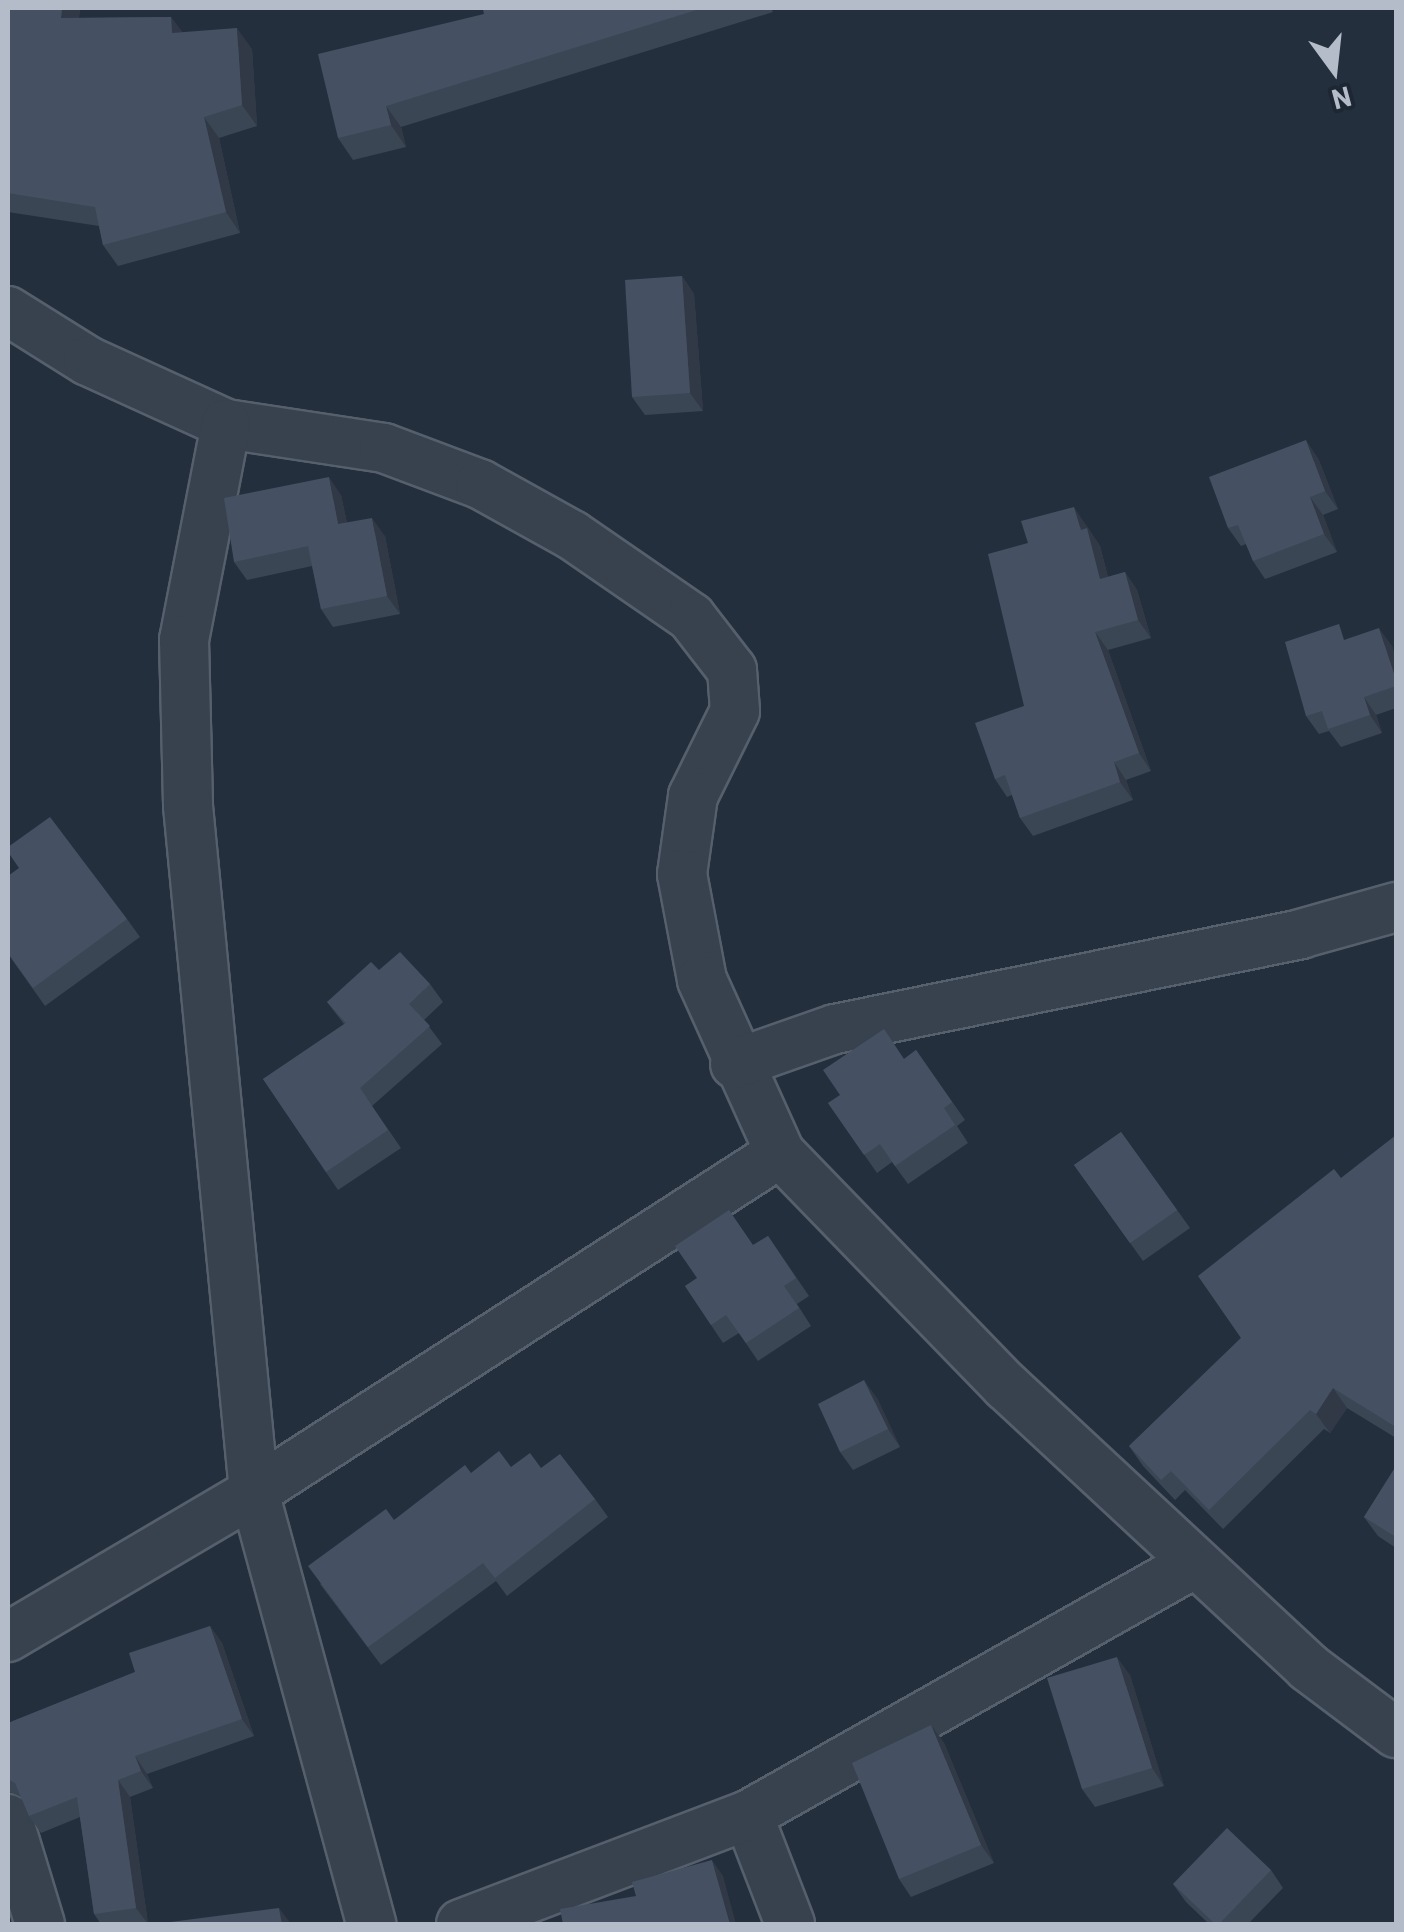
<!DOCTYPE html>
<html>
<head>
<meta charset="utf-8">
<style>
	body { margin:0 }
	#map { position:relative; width:1404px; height:1932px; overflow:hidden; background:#242f3e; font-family:Barlow,sans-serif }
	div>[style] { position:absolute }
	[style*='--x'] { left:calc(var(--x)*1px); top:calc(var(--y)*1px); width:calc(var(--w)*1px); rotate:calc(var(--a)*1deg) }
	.roads { filter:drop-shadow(2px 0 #565f6c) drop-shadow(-2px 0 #565f6c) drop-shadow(0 2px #565f6c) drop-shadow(0 -2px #565f6c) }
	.minor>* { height:48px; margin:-24px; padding:0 24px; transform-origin:24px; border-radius:24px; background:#38414e }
	.wall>* { inset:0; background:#3b4654 }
	.shaded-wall>* { inset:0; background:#303945 }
	.building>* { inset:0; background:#455162 }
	span { translate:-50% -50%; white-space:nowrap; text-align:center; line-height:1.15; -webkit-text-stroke:9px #1d2633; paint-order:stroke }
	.frame { position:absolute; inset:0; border:10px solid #b4bcc9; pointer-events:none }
	.north { position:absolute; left:1284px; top:20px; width:100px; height:100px; -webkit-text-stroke:8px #1d2633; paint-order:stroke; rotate:165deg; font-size:28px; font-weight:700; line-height:40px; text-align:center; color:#b4bcc9 }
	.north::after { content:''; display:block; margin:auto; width:35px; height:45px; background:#b4bcc9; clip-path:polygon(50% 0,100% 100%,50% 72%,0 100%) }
</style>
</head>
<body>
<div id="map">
	<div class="roads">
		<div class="minor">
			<div style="--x:8;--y:311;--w:94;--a:32"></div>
			<div style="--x:88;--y:361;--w:152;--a:24.5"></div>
			<div style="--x:226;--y:424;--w:160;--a:8.6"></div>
			<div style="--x:384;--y:448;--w:103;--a:20.6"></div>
			<div style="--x:480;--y:484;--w:105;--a:29"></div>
			<div style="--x:572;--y:535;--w:145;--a:34.6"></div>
			<div style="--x:691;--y:617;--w:67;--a:52.3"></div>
			<div style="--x:732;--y:670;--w:41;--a:85.8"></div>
			<div style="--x:735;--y:711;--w:95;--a:116.3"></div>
			<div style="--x:693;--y:796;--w:79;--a:98"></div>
			<div style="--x:682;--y:874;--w:108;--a:79.3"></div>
			<div style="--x:702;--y:980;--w:190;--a:65.7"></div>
			<div style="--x:780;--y:1153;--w:325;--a:45.9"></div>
			<div style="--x:1006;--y:1386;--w:413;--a:42.9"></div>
			<div style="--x:1308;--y:1667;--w:110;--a:36.9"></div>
			<div style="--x:226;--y:424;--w:220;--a:101"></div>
			<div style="--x:184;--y:640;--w:166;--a:88.6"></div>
			<div style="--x:188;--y:806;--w:689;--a:84.5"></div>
			<div style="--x:254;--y:1492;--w:448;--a:74.8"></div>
			<div style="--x:735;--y:1064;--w:106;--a:-19.3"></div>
			<div style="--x:835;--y:1029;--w:475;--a:-11.5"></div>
			<div style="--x:1300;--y:934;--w:100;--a:-15.7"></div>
			<div style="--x:8;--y:1637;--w:286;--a:-30.5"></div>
			<div style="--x:254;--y:1492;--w:626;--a:-32.8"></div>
			<div style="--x:748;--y:1815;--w:117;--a:68.9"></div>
			<div style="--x:8;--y:1819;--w:110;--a:73.1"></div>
			<div style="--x:461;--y:1924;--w:307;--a:-20.8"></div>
			<div style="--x:748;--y:1815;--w:513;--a:-29.41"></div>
		</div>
	</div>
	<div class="wall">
		<div style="clip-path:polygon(8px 8px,80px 8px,79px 18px,171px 17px,182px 32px,252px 49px,257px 126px,219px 138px,240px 233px,118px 266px,103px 245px,99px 226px,8px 212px)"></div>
		<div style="clip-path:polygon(483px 8px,771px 8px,773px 12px,401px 127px,406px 147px,353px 160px,338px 138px,484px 14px)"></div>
		<div style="clip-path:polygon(682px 276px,694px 294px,703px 411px,645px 415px,632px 397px)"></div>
		<div style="clip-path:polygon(1318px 458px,1338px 509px,1323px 515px,1337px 552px,1265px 579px,1253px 561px,1246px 544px,1241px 546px,1228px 528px)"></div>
		<div style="clip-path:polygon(341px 495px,347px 523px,385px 536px,400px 614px,333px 627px,321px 609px,312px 566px,247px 580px,234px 562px)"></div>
		<div style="clip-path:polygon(1086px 525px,1100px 546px,1108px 577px,1125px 572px,1137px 590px,1151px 638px,1108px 650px,1151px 771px,1126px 780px,1133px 800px,1033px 836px,1020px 818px,1012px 795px,1007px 797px,995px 779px,1024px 706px,1028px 543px)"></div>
		<div style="clip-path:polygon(1349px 638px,1392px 646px,1396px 660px,1396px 708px,1376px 715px,1382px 733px,1341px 747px,1329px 731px,1319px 734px,1306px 716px)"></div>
		<div style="clip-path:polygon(127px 919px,140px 937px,45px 1006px,8px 954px)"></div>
		<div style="clip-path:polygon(379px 970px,430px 984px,443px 1002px,424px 1020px,442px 1044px,372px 1106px,401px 1148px,338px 1190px,263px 1079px,344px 1024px,327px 1002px)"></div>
		<div style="clip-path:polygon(916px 1050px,965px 1120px,957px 1126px,968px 1143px,908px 1184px,892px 1162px,877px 1173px,828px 1103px,904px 1059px)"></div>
		<div style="clip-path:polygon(1121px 1132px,1190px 1228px,1143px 1261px,1074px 1165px)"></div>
		<div style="clip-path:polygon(1396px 1135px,1396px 1438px,1347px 1408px,1330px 1433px,1324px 1429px,1223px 1529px,1185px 1490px,1175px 1500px,1143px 1466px,1129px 1446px,1241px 1338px)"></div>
		<div style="clip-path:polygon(768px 1236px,809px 1296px,797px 1304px,811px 1326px,758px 1361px,739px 1333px,723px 1343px,685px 1286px)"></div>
		<div style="clip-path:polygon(877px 1398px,900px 1447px,853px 1470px,840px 1452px)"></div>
		<div style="clip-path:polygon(1396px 1466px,1396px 1548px,1378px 1536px,1364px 1517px)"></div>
		<div style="clip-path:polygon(511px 1467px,541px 1468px,595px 1499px,608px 1517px,507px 1596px,496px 1581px,381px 1665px,320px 1584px,394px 1520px,471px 1473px)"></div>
		<div style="clip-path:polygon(210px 1626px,222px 1643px,254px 1736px,147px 1774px,153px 1788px,130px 1797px,148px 1924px,101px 1924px,94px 1914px,80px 1817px,41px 1833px,29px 1816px,21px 1797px,10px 1792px,8px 1789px,8px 1723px,135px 1672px)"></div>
		<div style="clip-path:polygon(1130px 1675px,1164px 1786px,1095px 1807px,1082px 1789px)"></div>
		<div style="clip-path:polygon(931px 1725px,944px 1743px,994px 1863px,911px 1897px,899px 1879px)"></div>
		<div style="clip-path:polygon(1271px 1870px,1283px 1888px,1248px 1924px,1209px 1924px,1186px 1902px,1173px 1884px)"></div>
	</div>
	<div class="shaded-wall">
		<div style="clip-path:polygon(62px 8px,80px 8px,76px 39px,61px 18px)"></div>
		<div style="clip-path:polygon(171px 17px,186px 38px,172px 33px)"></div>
		<div style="clip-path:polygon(237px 28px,252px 49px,257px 126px,242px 105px)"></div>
		<div style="clip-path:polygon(386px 106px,401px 127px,406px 147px,391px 125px)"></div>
		<div style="clip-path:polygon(204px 117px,219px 138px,240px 233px,226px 212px)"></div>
		<div style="clip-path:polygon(682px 276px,694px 294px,703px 411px,690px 393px)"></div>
		<div style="clip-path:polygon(1306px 440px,1318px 458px,1338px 509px,1325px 491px)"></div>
		<div style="clip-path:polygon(329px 477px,341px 495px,351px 542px,338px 524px)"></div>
		<div style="clip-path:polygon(1310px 497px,1323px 515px,1337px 552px,1324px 534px)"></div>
		<div style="clip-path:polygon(1074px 507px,1100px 546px,1113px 597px,1100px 579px,1081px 530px)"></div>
		<div style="clip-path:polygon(372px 518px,385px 536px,400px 614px,387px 596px)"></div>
		<div style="clip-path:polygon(1125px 572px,1137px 590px,1151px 638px,1138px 620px)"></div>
		<div style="clip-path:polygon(1379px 628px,1392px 646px,1396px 660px,1396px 680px)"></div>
		<div style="clip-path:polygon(1095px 632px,1108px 650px,1151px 771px,1139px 753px)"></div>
		<div style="clip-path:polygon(1364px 697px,1376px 715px,1382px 733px,1370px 715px)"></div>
		<div style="clip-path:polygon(1114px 762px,1126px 780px,1133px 800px,1120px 782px)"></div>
		<div style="clip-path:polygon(864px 1380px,877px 1398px,900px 1447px,888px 1429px)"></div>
		<div style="clip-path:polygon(1333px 1388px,1347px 1408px,1330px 1433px,1316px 1414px)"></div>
		<div style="clip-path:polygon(210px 1626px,222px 1643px,254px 1736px,242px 1719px)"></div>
		<div style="clip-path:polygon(1117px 1657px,1130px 1675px,1164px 1786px,1152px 1768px)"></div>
		<div style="clip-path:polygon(931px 1725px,944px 1743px,994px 1863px,981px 1845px)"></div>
		<div style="clip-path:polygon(135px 1756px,147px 1774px,153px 1788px,141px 1771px)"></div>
		<div style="clip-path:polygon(118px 1780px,130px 1797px,148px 1924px,136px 1908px)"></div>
		<div style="clip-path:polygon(712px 1860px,723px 1876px,736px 1924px,730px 1924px)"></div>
		<div style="clip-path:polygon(279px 1908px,291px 1924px,282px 1924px)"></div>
	</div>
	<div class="building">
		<div style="clip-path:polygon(8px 8px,62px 8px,61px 18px,171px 17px,172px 33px,237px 28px,242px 105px,204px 117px,226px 212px,103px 245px,95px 207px,8px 193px)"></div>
		<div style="clip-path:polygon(483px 8px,703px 8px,386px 106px,391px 125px,338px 138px,318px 54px,484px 14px)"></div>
		<div style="clip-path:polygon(682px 276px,690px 393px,632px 397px,625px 280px)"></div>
		<div style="clip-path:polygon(1306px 440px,1325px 491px,1310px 497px,1324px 534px,1253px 561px,1238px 525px,1228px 528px,1209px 477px)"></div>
		<div style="clip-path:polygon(329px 477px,338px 524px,372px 518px,387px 596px,321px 609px,308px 546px,234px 562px,224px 498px)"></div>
		<div style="clip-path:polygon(1074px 507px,1081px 530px,1087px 528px,1100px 579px,1125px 572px,1138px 620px,1095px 632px,1139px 753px,1114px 762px,1120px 782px,1020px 818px,1005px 775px,995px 779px,975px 723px,1024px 706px,988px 554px,1028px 543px,1021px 521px)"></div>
		<div style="clip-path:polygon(1339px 624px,1344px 640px,1379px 628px,1396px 680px,1396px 686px,1364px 697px,1370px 715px,1328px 729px,1322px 711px,1306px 716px,1285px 642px)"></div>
		<div style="clip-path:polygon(50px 817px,127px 919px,33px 988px,8px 953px,8px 876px,19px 868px,8px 852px,8px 847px)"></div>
		<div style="clip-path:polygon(400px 952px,430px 984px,409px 1004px,430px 1026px,360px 1088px,388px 1130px,326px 1172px,263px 1079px,346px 1023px,327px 1002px,371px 962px,379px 970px)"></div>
		<div style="clip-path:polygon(884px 1029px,904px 1059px,916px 1050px,952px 1102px,944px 1108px,955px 1125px,895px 1166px,880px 1144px,864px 1155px,828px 1103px,840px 1095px,823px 1070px)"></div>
		<div style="clip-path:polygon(1121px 1132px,1177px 1210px,1130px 1243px,1074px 1165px)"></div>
		<div style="clip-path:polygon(1396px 1135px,1396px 1427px,1333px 1388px,1316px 1414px,1310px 1410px,1209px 1510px,1171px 1471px,1161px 1480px,1129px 1446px,1241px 1338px,1198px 1276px,1334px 1169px,1341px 1178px)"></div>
		<div style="clip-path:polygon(729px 1210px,753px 1245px,768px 1236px,796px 1278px,784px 1286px,799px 1308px,746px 1343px,726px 1315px,711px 1325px,685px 1286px,697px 1278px,675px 1246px)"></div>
		<div style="clip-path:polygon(864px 1380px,888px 1429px,840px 1452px,818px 1404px)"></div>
		<div style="clip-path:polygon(499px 1451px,511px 1467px,530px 1453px,541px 1468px,560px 1454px,595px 1499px,495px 1578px,483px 1563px,368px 1647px,308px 1566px,386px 1509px,394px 1520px,465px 1465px,471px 1473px)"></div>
		<div style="clip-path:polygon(1396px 1466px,1396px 1537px,1364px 1517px)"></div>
		<div style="clip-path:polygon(210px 1626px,242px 1719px,135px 1756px,141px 1771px,118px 1780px,136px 1908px,94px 1914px,77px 1797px,29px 1816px,15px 1783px,8px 1779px,8px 1723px,135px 1672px,129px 1653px)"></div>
		<div style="clip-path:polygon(1117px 1657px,1152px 1768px,1082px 1789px,1047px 1678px)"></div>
		<div style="clip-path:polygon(931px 1725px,981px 1845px,899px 1879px,852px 1763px)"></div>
		<div style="clip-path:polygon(1227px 1828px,1271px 1870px,1219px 1924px,1215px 1924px,1173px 1884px)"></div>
		<div style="clip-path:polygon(712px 1860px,730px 1924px,563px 1924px,560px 1909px,636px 1896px,632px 1882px)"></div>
		<div style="clip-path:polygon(279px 1908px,282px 1924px,155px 1924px)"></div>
	</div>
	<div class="frame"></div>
	<div class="north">N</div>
</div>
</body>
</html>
